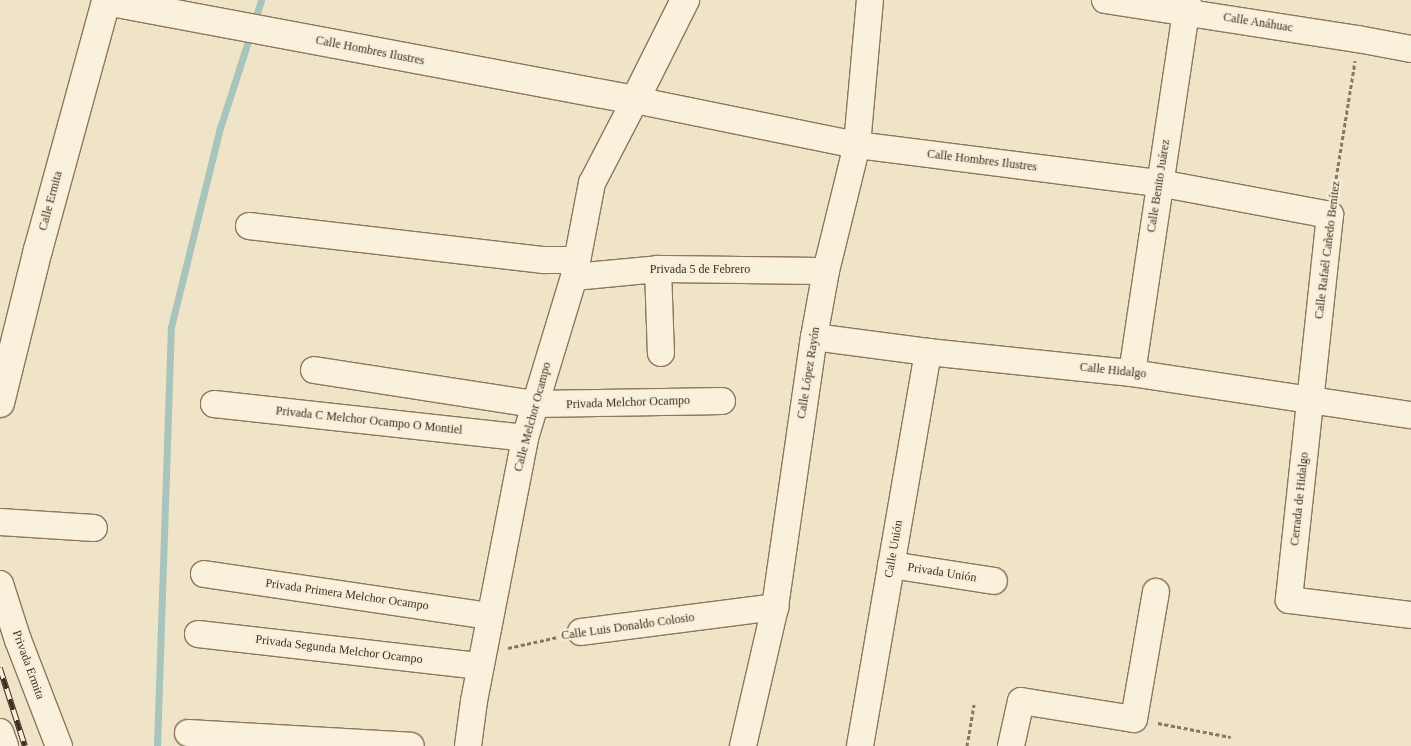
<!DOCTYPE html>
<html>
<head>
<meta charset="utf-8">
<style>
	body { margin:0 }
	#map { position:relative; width:1411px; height:746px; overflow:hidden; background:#f0e4c8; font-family:"Times New Roman",serif }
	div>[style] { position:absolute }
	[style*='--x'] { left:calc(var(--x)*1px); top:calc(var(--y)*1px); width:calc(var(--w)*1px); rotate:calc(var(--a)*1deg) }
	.stream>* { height:7px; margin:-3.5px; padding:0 3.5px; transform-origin:3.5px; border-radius:3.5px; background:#a9c4bc }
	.path>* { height:3px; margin-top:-1.5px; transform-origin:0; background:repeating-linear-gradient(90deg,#8d765c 0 4px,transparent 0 6.5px) }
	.roads { filter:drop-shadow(1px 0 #8d765c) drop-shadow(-1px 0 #8d765c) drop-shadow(0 1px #8d765c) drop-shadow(0 -1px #8d765c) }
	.minor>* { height:26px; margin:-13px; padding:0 13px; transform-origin:13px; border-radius:13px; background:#faf1dc }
	.tertiary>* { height:28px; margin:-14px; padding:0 14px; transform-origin:14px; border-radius:14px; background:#faf1dc }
	.rail>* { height:5.5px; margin-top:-2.75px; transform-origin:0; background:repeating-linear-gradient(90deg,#f7eed8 0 11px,#3d2e20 0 22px); box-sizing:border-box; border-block:1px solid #3d2e20 }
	span { translate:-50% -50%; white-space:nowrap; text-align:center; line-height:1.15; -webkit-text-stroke:4.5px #f7eed8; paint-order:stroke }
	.street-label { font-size:12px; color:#3d2e20 }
</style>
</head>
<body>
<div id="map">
	<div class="stream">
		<div style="--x:254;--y:22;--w:23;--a:-72"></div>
		<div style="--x:157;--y:746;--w:419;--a:-88.1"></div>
		<div style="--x:171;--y:327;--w:205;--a:-76.2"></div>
		<div style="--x:220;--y:128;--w:101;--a:-72.1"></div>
	</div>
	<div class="path">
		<div style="--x:1334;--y:191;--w:132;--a:-80.8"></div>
		<div style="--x:508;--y:648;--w:51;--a:-12.4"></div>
		<div style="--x:1158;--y:723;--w:74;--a:10.9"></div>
		<div style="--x:967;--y:746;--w:42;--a:-80.3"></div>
	</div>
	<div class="roads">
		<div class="minor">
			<div style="--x:1105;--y:0;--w:256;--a:8.8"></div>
			<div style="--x:1358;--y:39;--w:54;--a:10.7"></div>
			<div style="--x:249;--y:226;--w:297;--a:6.6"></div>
			<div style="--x:544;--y:260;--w:33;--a:0"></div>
			<div style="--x:658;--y:269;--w:84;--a:88"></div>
			<div style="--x:574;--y:277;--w:84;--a:-5.4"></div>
			<div style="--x:658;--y:269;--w:168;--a:0.7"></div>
			<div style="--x:814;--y:337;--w:115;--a:7.5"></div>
			<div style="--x:928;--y:352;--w:205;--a:5.9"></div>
			<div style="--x:1132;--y:373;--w:282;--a:8.6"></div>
			<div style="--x:314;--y:370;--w:223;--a:8.8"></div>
			<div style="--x:534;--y:404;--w:188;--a:-0.9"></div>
			<div style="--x:1132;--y:373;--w:377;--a:-81.5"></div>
			<div style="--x:214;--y:404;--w:313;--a:6.2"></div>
			<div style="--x:0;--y:522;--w:94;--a:3.7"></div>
			<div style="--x:891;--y:565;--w:104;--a:8.8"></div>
			<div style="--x:204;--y:574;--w:289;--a:8.4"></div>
			<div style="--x:0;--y:584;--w:59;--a:72.2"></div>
			<div style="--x:18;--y:640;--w:114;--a:68.9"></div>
			<div style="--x:581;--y:632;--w:196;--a:-7.3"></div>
			<div style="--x:198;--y:634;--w:284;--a:6.5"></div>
			<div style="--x:0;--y:732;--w:15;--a:70"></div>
			<div style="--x:188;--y:733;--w:223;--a:3.3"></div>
			<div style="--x:468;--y:746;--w:45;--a:-82.4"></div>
			<div style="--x:474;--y:701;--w:268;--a:-79"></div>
			<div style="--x:525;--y:438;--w:168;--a:-73.1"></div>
			<div style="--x:574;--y:277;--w:96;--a:-79.2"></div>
			<div style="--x:592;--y:183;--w:93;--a:-62.6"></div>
			<div style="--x:635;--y:100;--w:227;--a:11.5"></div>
			<div style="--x:857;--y:145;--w:304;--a:7.2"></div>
			<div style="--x:1159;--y:183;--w:174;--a:10.6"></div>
			<div style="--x:1330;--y:215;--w:387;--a:96.1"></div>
			<div style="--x:1289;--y:600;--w:123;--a:7"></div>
			<div style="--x:743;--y:746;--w:143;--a:-77"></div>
			<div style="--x:775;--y:607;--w:273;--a:-81.8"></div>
			<div style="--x:814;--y:337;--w:67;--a:-79.7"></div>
			<div style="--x:826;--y:271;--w:130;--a:-76.2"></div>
			<div style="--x:857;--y:145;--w:146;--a:-84.9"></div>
			<div style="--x:860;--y:746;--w:400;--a:-80.2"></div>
			<div style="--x:1011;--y:746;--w:46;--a:-77.5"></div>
			<div style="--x:1021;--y:701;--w:114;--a:9.1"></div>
			<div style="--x:1134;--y:719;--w:129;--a:-80.2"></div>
		</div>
		<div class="tertiary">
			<div style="--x:0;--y:403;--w:158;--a:-76.1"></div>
			<div style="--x:38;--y:250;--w:258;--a:-74.7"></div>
			<div style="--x:106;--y:1;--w:538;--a:10.6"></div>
			<div style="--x:635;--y:100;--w:112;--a:-63.4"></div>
		</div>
	</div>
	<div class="rail">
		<div style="--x:0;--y:668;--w:82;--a:72.2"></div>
	</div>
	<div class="street-label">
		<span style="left:1258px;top:23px;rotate:9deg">Calle Anáhuac</span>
		<span style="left:370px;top:51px;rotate:11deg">Calle Hombres Ilustres</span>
		<span style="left:982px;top:161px;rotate:7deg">Calle Hombres Ilustres</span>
		<span style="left:1159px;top:186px;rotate:-81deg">Calle Benito Juárez</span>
		<span style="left:51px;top:201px;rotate:-75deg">Calle Ermita</span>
		<span style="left:1328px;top:250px;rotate:-83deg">Calle Rafaél Cañedo Benítez</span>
		<span style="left:700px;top:270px">Privada 5 de Febrero</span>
		<span style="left:1113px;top:371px;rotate:6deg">Calle Hidalgo</span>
		<span style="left:809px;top:373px;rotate:-81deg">Calle López Rayón</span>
		<span style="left:628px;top:403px;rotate:-2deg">Privada Melchor Ocampo</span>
		<span style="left:533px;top:417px;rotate:-75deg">Calle Melchor Ocampo</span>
		<span style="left:369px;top:421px;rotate:6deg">Privada C Melchor Ocampo O Montiel</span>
		<span style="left:1300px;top:499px;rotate:-84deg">Cerrada de Hidalgo</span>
		<span style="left:894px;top:549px;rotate:-80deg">Calle Unión</span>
		<span style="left:942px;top:573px;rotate:9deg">Privada Unión</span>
		<span style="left:347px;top:595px;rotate:8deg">Privada Primera Melchor Ocampo</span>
		<span style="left:628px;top:627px;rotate:-8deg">Calle Luis Donaldo Colosio</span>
		<span style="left:339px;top:650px;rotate:7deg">Privada Segunda Melchor Ocampo</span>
		<span style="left:28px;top:665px;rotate:70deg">Privada Ermita</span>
	</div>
</div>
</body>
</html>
